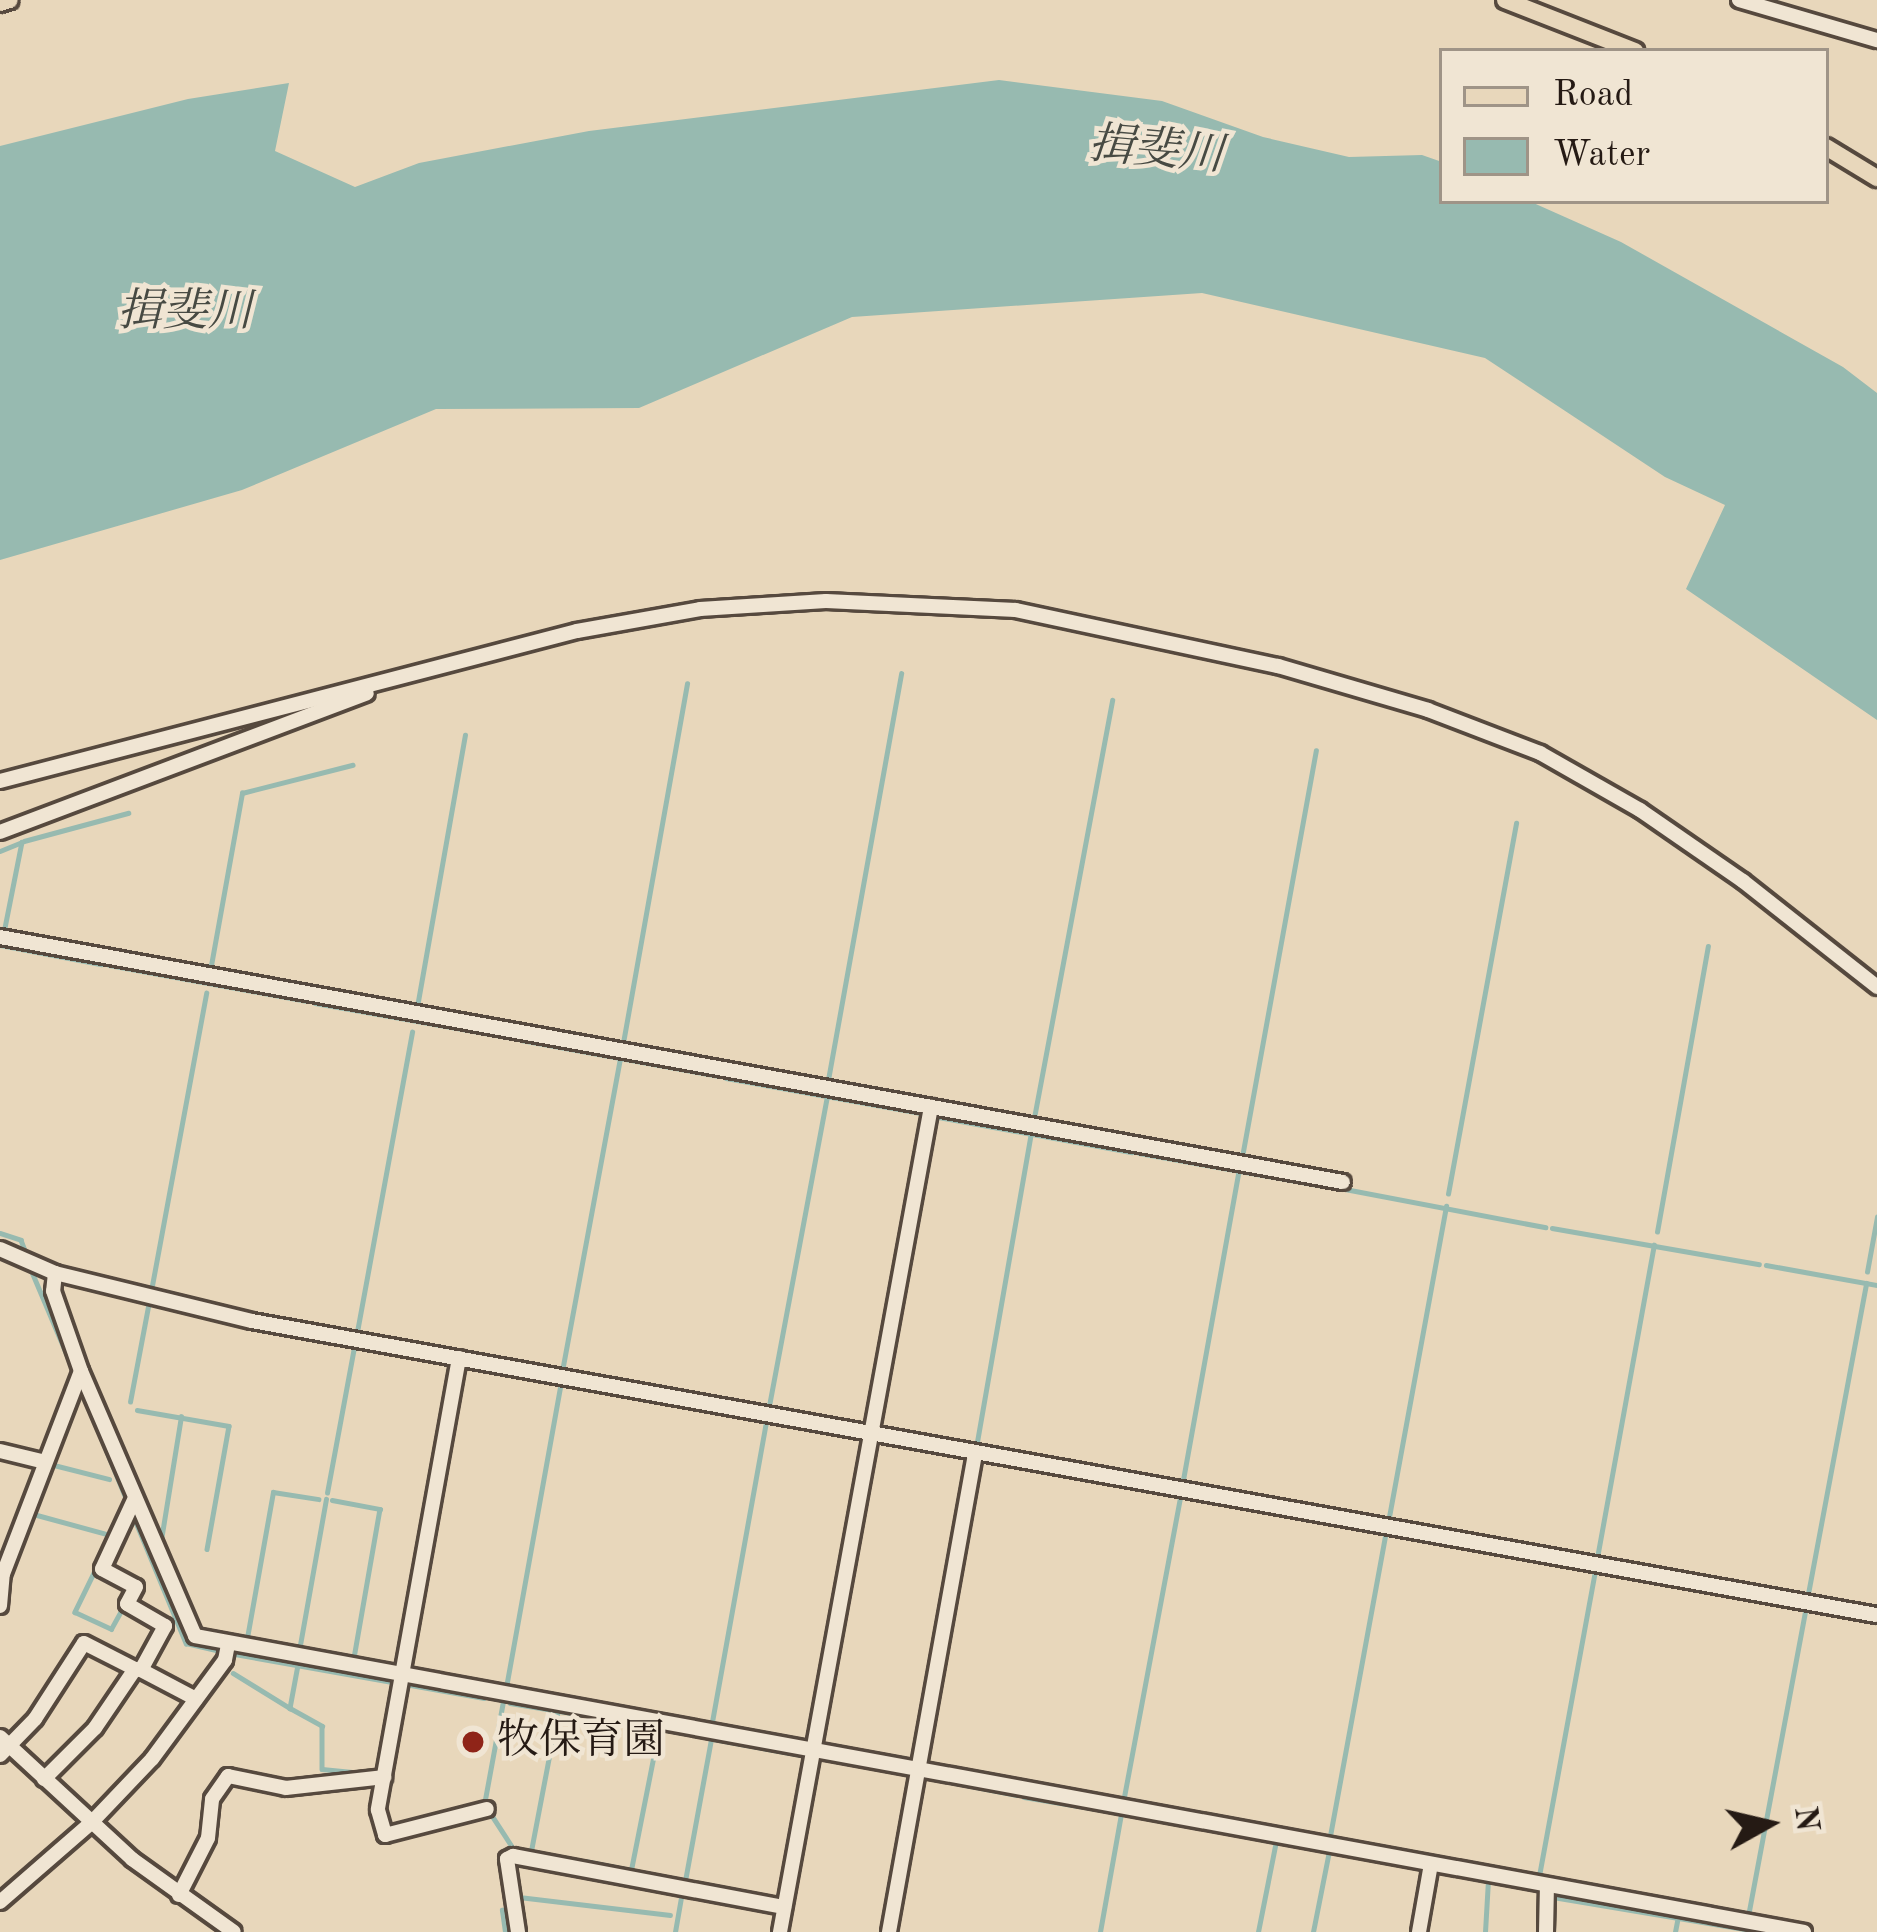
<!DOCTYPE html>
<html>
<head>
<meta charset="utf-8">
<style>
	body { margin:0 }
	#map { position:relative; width:1877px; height:1932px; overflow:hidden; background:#e8d7bb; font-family:"Old Standard TT","Noto Serif JP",serif }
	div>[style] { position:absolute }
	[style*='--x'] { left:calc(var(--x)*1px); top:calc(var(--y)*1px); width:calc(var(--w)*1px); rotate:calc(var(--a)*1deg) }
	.water>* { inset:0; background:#97bab0 }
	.stream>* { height:4.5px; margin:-2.25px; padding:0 2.25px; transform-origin:2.25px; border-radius:2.25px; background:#97bab0 }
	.roads { filter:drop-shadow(3px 0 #56493e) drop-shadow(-3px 0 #56493e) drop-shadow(0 3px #56493e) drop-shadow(0 -3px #56493e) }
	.minor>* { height:14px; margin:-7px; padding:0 7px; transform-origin:7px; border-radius:7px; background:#f0e5d3 }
	.major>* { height:16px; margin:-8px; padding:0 8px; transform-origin:8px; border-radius:8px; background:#e8d7bb }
	.dots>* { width:33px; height:33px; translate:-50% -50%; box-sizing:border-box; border:6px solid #f0e5d3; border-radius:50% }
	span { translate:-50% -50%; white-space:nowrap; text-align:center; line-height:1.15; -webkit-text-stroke:9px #f0e5d3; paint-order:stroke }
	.poi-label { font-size:42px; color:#251a14 }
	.left { translate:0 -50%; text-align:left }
	.water-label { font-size:45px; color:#474a43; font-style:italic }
	.legend { position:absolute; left:1439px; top:48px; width:390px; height:156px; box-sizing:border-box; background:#f0e5d3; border:3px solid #9f9487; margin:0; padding:15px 21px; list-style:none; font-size:36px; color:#251a14 }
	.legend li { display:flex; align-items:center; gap:24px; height:60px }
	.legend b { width:60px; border:3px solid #9f9487 }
	.north { position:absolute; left:1709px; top:1764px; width:120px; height:120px; -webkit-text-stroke:9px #f0e5d3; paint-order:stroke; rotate:82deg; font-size:33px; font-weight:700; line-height:48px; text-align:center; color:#251a14 }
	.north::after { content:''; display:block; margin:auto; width:42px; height:54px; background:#251a14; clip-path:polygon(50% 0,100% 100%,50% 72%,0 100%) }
</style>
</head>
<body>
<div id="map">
	<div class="water">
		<div style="clip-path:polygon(999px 80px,1162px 101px,1263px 137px,1349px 157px,1422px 155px,1442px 162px,1442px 201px,1529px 201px,1621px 242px,1843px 367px,1877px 393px,1877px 720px,1686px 589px,1725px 505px,1665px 477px,1485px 358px,1202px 293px,852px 317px,639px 408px,436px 409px,242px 490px,0 560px,0 146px,188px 99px,289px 83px,275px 151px,355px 187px,419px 163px,589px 131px)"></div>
	</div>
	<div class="stream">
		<div style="--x:24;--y:841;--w:108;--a:-15.1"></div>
		<div style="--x:0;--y:851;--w:24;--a:-22"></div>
		<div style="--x:22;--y:842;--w:93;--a:101.2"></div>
		<div style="--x:0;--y:945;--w:103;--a:10.7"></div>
		<div style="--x:109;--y:965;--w:201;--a:10.3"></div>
		<div style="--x:210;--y:971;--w:181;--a:-79.8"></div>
		<div style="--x:242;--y:793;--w:114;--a:-14.3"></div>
		<div style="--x:315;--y:1003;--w:202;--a:10"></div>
		<div style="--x:417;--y:1007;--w:276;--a:-80"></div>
		<div style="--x:521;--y:1040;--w:201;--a:10.3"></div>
		<div style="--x:623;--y:1043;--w:365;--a:-79.9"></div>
		<div style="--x:726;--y:1078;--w:203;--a:10.2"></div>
		<div style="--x:828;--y:1080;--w:413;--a:-79.8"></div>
		<div style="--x:933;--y:1116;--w:202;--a:10.3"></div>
		<div style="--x:1034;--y:1118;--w:425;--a:-79.4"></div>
		<div style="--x:1139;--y:1153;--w:183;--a:10.1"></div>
		<div style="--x:1242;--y:1157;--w:413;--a:-79.7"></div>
		<div style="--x:1345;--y:1189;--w:204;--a:10.8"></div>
		<div style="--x:1448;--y:1194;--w:377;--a:-79.6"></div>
		<div style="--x:1552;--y:1228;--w:210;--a:9.9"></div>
		<div style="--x:1657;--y:1232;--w:290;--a:-79.9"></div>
		<div style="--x:0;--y:1233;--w:22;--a:18"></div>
		<div style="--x:21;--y:1240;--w:17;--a:69"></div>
		<div style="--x:1766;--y:1265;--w:113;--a:10.2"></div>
		<div style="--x:32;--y:1272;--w:105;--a:67.1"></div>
		<div style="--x:1867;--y:1272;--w:56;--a:-79.7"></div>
		<div style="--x:151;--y:1291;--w:303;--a:-79.5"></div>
		<div style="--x:357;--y:1332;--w:305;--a:-79.6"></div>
		<div style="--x:563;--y:1366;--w:314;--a:-79.5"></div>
		<div style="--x:81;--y:1389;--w:42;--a:67.7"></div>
		<div style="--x:130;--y:1402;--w:97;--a:-79.3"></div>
		<div style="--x:769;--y:1406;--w:315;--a:-79.4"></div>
		<div style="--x:137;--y:1410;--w:93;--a:9.9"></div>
		<div style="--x:229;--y:1426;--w:125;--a:100.1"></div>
		<div style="--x:101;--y:1437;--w:71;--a:67.8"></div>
		<div style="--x:977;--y:1442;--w:314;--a:-80.1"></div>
		<div style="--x:50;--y:1464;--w:61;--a:14.3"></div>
		<div style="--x:1183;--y:1480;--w:315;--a:-79.8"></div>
		<div style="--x:327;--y:1493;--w:147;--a:-79.5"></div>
		<div style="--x:332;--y:1500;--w:49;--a:10.6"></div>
		<div style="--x:380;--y:1509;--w:151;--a:99.9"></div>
		<div style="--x:37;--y:1515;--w:76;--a:15.3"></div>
		<div style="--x:133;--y:1515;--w:139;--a:67.5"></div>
		<div style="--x:186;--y:1643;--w:35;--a:13"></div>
		<div style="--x:1389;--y:1517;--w:316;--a:-79.6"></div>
		<div style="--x:161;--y:1540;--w:125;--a:-80.8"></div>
		<div style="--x:1597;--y:1558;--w:318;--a:-79.7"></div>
		<div style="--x:95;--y:1571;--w:46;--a:116"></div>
		<div style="--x:75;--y:1612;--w:40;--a:25"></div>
		<div style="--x:111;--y:1629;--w:25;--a:-61"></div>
		<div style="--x:1808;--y:1594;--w:316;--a:-79.4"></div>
		<div style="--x:247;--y:1638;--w:148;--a:-79.9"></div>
		<div style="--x:273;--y:1492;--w:46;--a:8.8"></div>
		<div style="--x:300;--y:1645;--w:148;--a:-79.9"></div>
		<div style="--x:235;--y:1654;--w:165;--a:10.1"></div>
		<div style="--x:298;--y:1665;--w:44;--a:100.5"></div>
		<div style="--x:290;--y:1708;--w:37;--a:29"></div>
		<div style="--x:322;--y:1726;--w:43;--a:90"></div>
		<div style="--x:322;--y:1769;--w:40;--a:5.7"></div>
		<div style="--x:233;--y:1673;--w:67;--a:31.6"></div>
		<div style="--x:507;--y:1682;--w:301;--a:-79.8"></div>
		<div style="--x:405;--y:1684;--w:80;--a:10"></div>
		<div style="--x:510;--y:1703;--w:93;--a:9.3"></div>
		<div style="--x:610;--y:1720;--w:97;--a:10.1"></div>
		<div style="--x:712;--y:1722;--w:304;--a:-79.8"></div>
		<div style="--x:713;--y:1739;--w:96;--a:10.3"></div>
		<div style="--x:940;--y:1780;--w:78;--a:11"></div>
		<div style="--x:1024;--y:1797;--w:110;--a:9.4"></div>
		<div style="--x:1124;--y:1797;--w:304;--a:-79.4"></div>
		<div style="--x:484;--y:1805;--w:106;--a:-79.6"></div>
		<div style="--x:491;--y:1814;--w:40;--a:57.1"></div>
		<div style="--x:513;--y:1848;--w:62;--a:11.1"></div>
		<div style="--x:1330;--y:1836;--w:305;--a:-79.6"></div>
		<div style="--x:531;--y:1851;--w:144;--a:-79.2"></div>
		<div style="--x:585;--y:1861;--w:47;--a:11.1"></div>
		<div style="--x:631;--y:1870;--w:145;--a:-78.8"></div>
		<div style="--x:1539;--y:1876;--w:310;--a:-79.6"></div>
		<div style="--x:685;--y:1881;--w:144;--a:-79.6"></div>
		<div style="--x:519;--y:1897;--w:152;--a:6.8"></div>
		<div style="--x:1553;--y:1897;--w:212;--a:9.5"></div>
		<div style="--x:1749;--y:1911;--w:303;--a:-79.4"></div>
		<div style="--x:505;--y:1932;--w:22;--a:-98"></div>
		<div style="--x:502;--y:1910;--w:7;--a:-8"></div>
		<div style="--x:675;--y:1932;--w:41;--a:-80.1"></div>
		<div style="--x:1100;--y:1932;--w:120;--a:-79.9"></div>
		<div style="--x:1258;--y:1932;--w:93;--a:-78.8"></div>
		<div style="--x:1313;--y:1932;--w:83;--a:-78.8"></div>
		<div style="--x:1485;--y:1932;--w:52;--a:-86.7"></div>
		<div style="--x:1675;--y:1932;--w:16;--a:-79"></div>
	</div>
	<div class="roads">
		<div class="minor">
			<div style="--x:1739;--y:0;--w:144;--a:16.2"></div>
			<div style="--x:0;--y:781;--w:596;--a:-14.57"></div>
			<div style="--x:577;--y:631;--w:125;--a:-10.1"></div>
			<div style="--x:700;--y:609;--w:126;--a:-3.6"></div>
			<div style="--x:826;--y:601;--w:190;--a:2.7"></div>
			<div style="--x:1016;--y:610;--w:268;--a:12.1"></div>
			<div style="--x:1278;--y:666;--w:156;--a:16.3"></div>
			<div style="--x:1428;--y:710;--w:120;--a:21"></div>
			<div style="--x:1540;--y:753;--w:115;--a:29.7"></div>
			<div style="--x:1640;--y:810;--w:125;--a:34.6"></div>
			<div style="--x:1743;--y:881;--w:171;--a:38.3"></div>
			<div style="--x:0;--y:832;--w:392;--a:-20.7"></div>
			<div style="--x:0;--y:937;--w:1365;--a:10.34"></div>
			<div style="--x:0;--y:1249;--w:60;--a:23.6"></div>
			<div style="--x:55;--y:1273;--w:203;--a:13.7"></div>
			<div style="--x:252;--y:1321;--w:1651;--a:10.26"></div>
			<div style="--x:55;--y:1273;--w:18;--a:96"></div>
			<div style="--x:53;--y:1291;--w:85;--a:70.7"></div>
			<div style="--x:81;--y:1371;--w:288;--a:66.7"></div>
			<div style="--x:195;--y:1636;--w:1636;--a:10.42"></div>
			<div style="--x:459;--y:1358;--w:459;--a:100.2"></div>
			<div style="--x:378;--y:1810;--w:26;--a:74"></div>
			<div style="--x:385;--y:1835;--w:105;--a:-14.3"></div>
			<div style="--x:0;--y:1451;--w:46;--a:13.7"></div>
			<div style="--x:134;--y:1500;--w:76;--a:114.9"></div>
			<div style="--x:102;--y:1569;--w:38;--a:28"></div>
			<div style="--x:136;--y:1587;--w:19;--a:118"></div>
			<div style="--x:127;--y:1604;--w:44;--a:30.1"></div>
			<div style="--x:165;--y:1626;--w:50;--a:118.6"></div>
			<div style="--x:141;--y:1670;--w:62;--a:27.8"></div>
			<div style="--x:0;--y:1606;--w:32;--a:-85"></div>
			<div style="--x:3;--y:1574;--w:217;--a:-69"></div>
			<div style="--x:0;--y:1737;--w:180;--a:42.7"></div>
			<div style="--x:132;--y:1859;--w:125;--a:35.6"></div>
			<div style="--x:0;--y:1755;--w:50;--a:-45.8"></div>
			<div style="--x:35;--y:1719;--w:90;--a:-57.2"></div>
			<div style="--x:84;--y:1643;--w:57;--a:27"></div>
			<div style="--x:44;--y:1779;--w:72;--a:-45"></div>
			<div style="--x:95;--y:1728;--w:71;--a:-55.9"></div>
			<div style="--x:135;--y:1669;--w:6;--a:9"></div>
			<div style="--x:179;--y:1895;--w:64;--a:-63"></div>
			<div style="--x:208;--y:1838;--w:39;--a:-84"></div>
			<div style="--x:212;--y:1799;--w:28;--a:-55"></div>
			<div style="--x:228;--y:1776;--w:59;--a:11.7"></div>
			<div style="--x:286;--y:1788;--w:99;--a:-6.4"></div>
			<div style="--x:0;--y:1902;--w:121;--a:-41"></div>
			<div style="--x:91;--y:1823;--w:88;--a:-46.4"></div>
			<div style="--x:152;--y:1759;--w:123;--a:-53.6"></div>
			<div style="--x:225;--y:1660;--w:15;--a:-79"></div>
			<div style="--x:518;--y:1932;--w:74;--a:-98.6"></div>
			<div style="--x:507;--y:1859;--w:7;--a:-27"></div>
			<div style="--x:513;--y:1856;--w:276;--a:10.7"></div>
			<div style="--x:780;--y:1932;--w:839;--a:-79.63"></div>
			<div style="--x:889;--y:1932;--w:487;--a:-79.8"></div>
			<div style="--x:1419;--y:1932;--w:69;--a:-80"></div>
			<div style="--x:1546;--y:1932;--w:47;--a:-88.8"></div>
		</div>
		<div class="major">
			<div style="--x:1505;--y:0;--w:140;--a:21.4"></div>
			<div style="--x:0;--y:3;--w:10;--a:-17"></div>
			<div style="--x:1826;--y:147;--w:60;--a:31.3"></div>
		</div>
	</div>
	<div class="dots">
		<div style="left:473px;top:1742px;background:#8f2418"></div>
	</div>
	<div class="poi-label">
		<span class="left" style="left:497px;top:1742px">牧保育園</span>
	</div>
	<div class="water-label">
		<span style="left:1156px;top:152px;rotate:5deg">揖斐川</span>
		<span style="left:185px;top:314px">揖斐川</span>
	</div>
	<ul class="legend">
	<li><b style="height:15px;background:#e8d7bb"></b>Road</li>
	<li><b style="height:33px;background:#97bab0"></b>Water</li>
	</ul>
	<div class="north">N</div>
</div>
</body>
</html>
